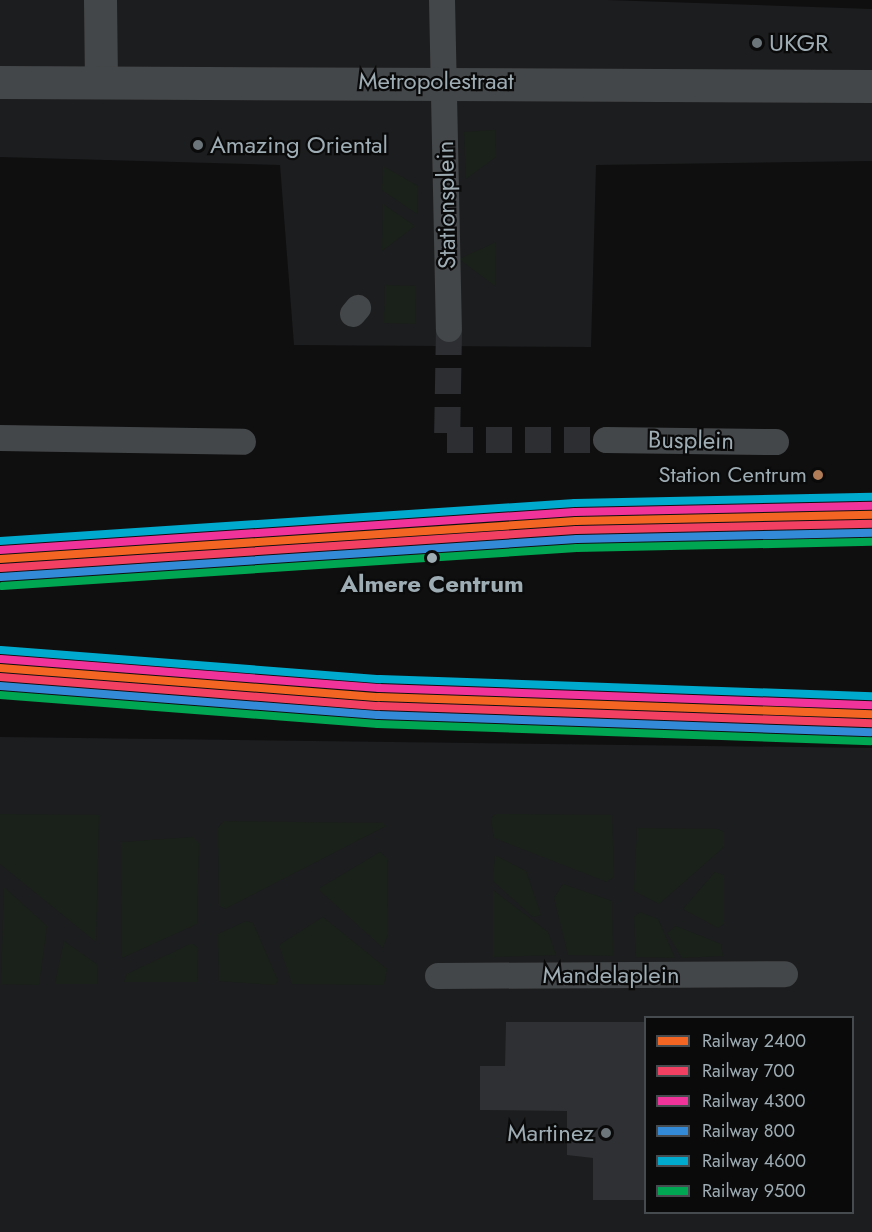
<!DOCTYPE html>
<html>
<head>
<meta charset="utf-8">
<style>
	body { margin:0 }
	#map { position:relative; width:872px; height:1232px; overflow:hidden; background:#0f0f10; font-family:Jost,sans-serif }
	div>[style] { position:absolute }
	[style*='--x'] { left:calc(var(--x)*1px); top:calc(var(--y)*1px); width:calc(var(--w)*1px); rotate:calc(var(--a)*1deg) }
	.built>* { inset:0; background:#1c1d1e }
	.green>* { inset:0; background:#1a201a }
	.building>* { inset:0; background:#2f3033 }
	.pedestrian-tunnel>* { height:26px; margin-top:-13px; transform-origin:0; background:repeating-linear-gradient(90deg,#2c2e31 0 26px,transparent 0 39px) }
	.pedestrian>* { height:26px; margin:-13px; padding:0 13px; transform-origin:13px; border-radius:13px; background:#444749 }
	.minor>* { height:33px; margin:-16.5px; padding:0 16.5px; transform-origin:16.5px; border-radius:16.5px; background:#444749 }
	.rail-1>* { height:8px; margin:-4px; padding:0 4px; transform-origin:4px; border-radius:4px; background:#f26522 }
	.rail-2>* { height:8px; margin:-4px; padding:0 4px; transform-origin:4px; border-radius:4px; background:#f24062 }
	.rail-3>* { height:8px; margin:-4px; padding:0 4px; transform-origin:4px; border-radius:4px; background:#ef339a }
	.rail-4>* { height:8px; margin:-4px; padding:0 4px; transform-origin:4px; border-radius:4px; background:#338bd7 }
	.rail-5>* { height:8px; margin:-4px; padding:0 4px; transform-origin:4px; border-radius:4px; background:#00a9ce }
	.rail-6>* { height:8px; margin:-4px; padding:0 4px; transform-origin:4px; border-radius:4px; background:#00a651 }
	.dots>* { width:16px; height:16px; translate:-50% -50%; box-sizing:border-box; border:3px solid #0a0a0b; border-radius:50% }
	span { translate:-50% -50%; white-space:nowrap; text-align:center; line-height:1.15; -webkit-text-stroke:4.5px #0a0a0b; paint-order:stroke }
	.bus-label { font-size:22px; color:#9eacb3 }
	.right { translate:-100% -50%; text-align:right }
	.poi-label { font-size:24px; color:#9eacb3 }
	.left { translate:0 -50%; text-align:left }
	.street-label { font-size:24px; color:#9eacb3 }
	.stop-label { font-size:24px; color:#9eacb3; font-weight:700 }
	.legend { position:absolute; left:644px; top:1016px; width:210px; height:198px; box-sizing:border-box; background:#0a0a0b; border:2px solid #454b4e; margin:0; padding:8px 10px; list-style:none; font-size:18px; color:#9eacb3 }
	.legend li { display:flex; align-items:center; gap:12px; height:30px }
	.legend b { width:30px; border:2px solid #454b4e }
</style>
</head>
<body>
<div id="map">
	<div class="built">
		<div style="clip-path:polygon(0 0,607px 0,872px 9px,872px 161px,596px 165px,591px 347px,294px 345px,280px 165px,0 157px)"></div>
		<div style="clip-path:polygon(evenodd,0 737px,872px 748px,872px 1232px,0 1232px,0 737px,646px 1018px,852px 1018px,852px 1212px,646px 1212px,646px 1018px)"></div>
	</div>
	<div class="green">
		<div style="clip-path:polygon(495px 130px,496px 157px,466px 179px,464px 132px)"></div>
		<div style="clip-path:polygon(383px 166px,418px 186px,417px 214px,382px 190px)"></div>
		<div style="clip-path:polygon(383px 204px,415px 226px,382px 251px)"></div>
		<div style="clip-path:polygon(496px 242px,495px 286px,459px 259px)"></div>
		<div style="clip-path:polygon(385px 285px,416px 286px,415px 324px,384px 323px)"></div>
		<div style="clip-path:polygon(0 814px,99px 815px,96px 942px,0 864px)"></div>
		<div style="clip-path:polygon(496px 814px,612px 815px,614px 877px,607px 882px,494px 838px,491px 818px)"></div>
		<div style="clip-path:polygon(224px 821px,383px 823px,386px 826px,225px 909px,219px 906px,218px 828px)"></div>
		<div style="clip-path:polygon(637px 828px,718px 829px,724px 832px,724px 847px,659px 904px,634px 891px)"></div>
		<div style="clip-path:polygon(193px 837px,199px 843px,197px 924px,122px 958px,121px 842px)"></div>
		<div style="clip-path:polygon(380px 852px,387px 858px,388px 934px,383px 948px,318px 889px)"></div>
		<div style="clip-path:polygon(495px 855px,526px 871px,541px 915px,533px 917px,493px 881px)"></div>
		<div style="clip-path:polygon(715px 872px,724px 875px,724px 924px,718px 928px,683px 909px)"></div>
		<div style="clip-path:polygon(563px 884px,612px 901px,613px 956px,568px 955px,554px 898px)"></div>
		<div style="clip-path:polygon(4px 887px,47px 926px,39px 985px,1px 984px)"></div>
		<div style="clip-path:polygon(493px 890px,548px 932px,556px 955px,493px 957px)"></div>
		<div style="clip-path:polygon(640px 912px,658px 919px,675px 958px,636px 957px,634px 917px)"></div>
		<div style="clip-path:polygon(323px 917px,387px 969px,384px 985px,292px 984px,279px 945px)"></div>
		<div style="clip-path:polygon(246px 921px,253px 923px,278px 981px,275px 985px,219px 981px,218px 934px)"></div>
		<div style="clip-path:polygon(676px 926px,721px 944px,723px 956px,682px 958px,667px 933px)"></div>
		<div style="clip-path:polygon(64px 941px,98px 965px,97px 984px,55px 984px)"></div>
		<div style="clip-path:polygon(192px 943px,198px 948px,197px 982px,124px 982px,127px 974px)"></div>
	</div>
	<div class="building">
		<div style="clip-path:polygon(506px 1022px,645px 1022px,645px 1200px,593px 1200px,593px 1158px,567px 1155px,567px 1111px,480px 1110px,480px 1066px,505px 1066px)"></div>
	</div>
	<div class="pedestrian-tunnel">
		<div style="--x:449;--y:329;--w:111;--a:91"></div>
		<div style="--x:447;--y:440;--w:159;--a:0"></div>
	</div>
	<div class="pedestrian">
		<div style="--x:442;--y:0;--w:329;--a:88.8"></div>
		<div style="--x:353;--y:314;--w:8;--a:-50"></div>
		<div style="--x:0;--y:438;--w:243;--a:0.9"></div>
		<div style="--x:606;--y:440;--w:170;--a:0.7"></div>
		<div style="--x:438;--y:976;--w:347;--a:-0.3"></div>
	</div>
	<div class="minor">
		<div style="--x:100;--y:0;--w:80;--a:89.3"></div>
		<div style="--x:0;--y:82;--w:872;--a:0.26"></div>
	</div>
	<div class="rail-1">
		<div style="--x:0;--y:559;--w:577;--a:-3.77"></div>
		<div style="--x:576;--y:521;--w:296;--a:-1.2"></div>
		<div style="--x:0;--y:668;--w:380;--a:4.4"></div>
		<div style="--x:379;--y:697;--w:493;--a:2"></div>
	</div>
	<div class="rail-2">
		<div style="--x:1;--y:568;--w:576;--a:-3.78"></div>
		<div style="--x:576;--y:530;--w:296;--a:-1.2"></div>
		<div style="--x:0;--y:677;--w:380;--a:4.4"></div>
		<div style="--x:379;--y:706;--w:493;--a:2"></div>
	</div>
	<div class="rail-3">
		<div style="--x:0;--y:550;--w:576;--a:-3.78"></div>
		<div style="--x:575;--y:512;--w:297;--a:-1.2"></div>
		<div style="--x:1;--y:659;--w:379;--a:4.4"></div>
		<div style="--x:379;--y:688;--w:493;--a:2"></div>
	</div>
	<div class="rail-4">
		<div style="--x:1;--y:577;--w:577;--a:-3.77"></div>
		<div style="--x:577;--y:539;--w:295;--a:-1.2"></div>
		<div style="--x:0;--y:686;--w:379;--a:4.4"></div>
		<div style="--x:378;--y:715;--w:493;--a:2"></div>
	</div>
	<div class="rail-5">
		<div style="--x:0;--y:541;--w:576;--a:-3.78"></div>
		<div style="--x:575;--y:503;--w:297;--a:-1.2"></div>
		<div style="--x:1;--y:650;--w:380;--a:4.4"></div>
		<div style="--x:380;--y:679;--w:492;--a:2"></div>
	</div>
	<div class="rail-6">
		<div style="--x:2;--y:586;--w:576;--a:-3.78"></div>
		<div style="--x:577;--y:548;--w:295;--a:-1.2"></div>
		<div style="--x:0;--y:695;--w:379;--a:4.4"></div>
		<div style="--x:378;--y:724;--w:493;--a:2"></div>
	</div>
	<div class="dots">
		<div style="left:757px;top:43px;background:#6c757a"></div>
		<div style="left:198px;top:145px;background:#6c757a"></div>
		<div style="left:818px;top:475px;background:#b07c57"></div>
		<div style="left:432px;top:558px;background:#9eacb3"></div>
		<div style="left:606px;top:1133px;background:#6c757a"></div>
	</div>
	<div class="bus-label">
		<span class="right" style="left:807px;top:475px">Station Centrum</span>
	</div>
	<div class="poi-label">
		<span class="left" style="left:769px;top:43px">UKGR</span>
		<span class="left" style="left:210px;top:145px">Amazing Oriental</span>
		<span class="right" style="left:594px;top:1133px">Martinez</span>
	</div>
	<div class="street-label">
		<span style="left:436px;top:81px">Metropolestraat</span>
		<span style="left:446px;top:205px;rotate:-91deg">Stationsplein</span>
		<span style="left:691px;top:440px;rotate:1deg">Busplein</span>
		<span style="left:611px;top:975px">Mandelaplein</span>
	</div>
	<div class="stop-label">
		<span style="left:432px;top:584px">Almere Centrum</span>
	</div>
	<ul class="legend">
	<li><b style="height:8px;background:#f26522"></b>Railway 2400</li>
	<li><b style="height:8px;background:#f24062"></b>Railway 700</li>
	<li><b style="height:8px;background:#ef339a"></b>Railway 4300</li>
	<li><b style="height:8px;background:#338bd7"></b>Railway 800</li>
	<li><b style="height:8px;background:#00a9ce"></b>Railway 4600</li>
	<li><b style="height:8px;background:#00a651"></b>Railway 9500</li>
	</ul>
</div>
</body>
</html>
